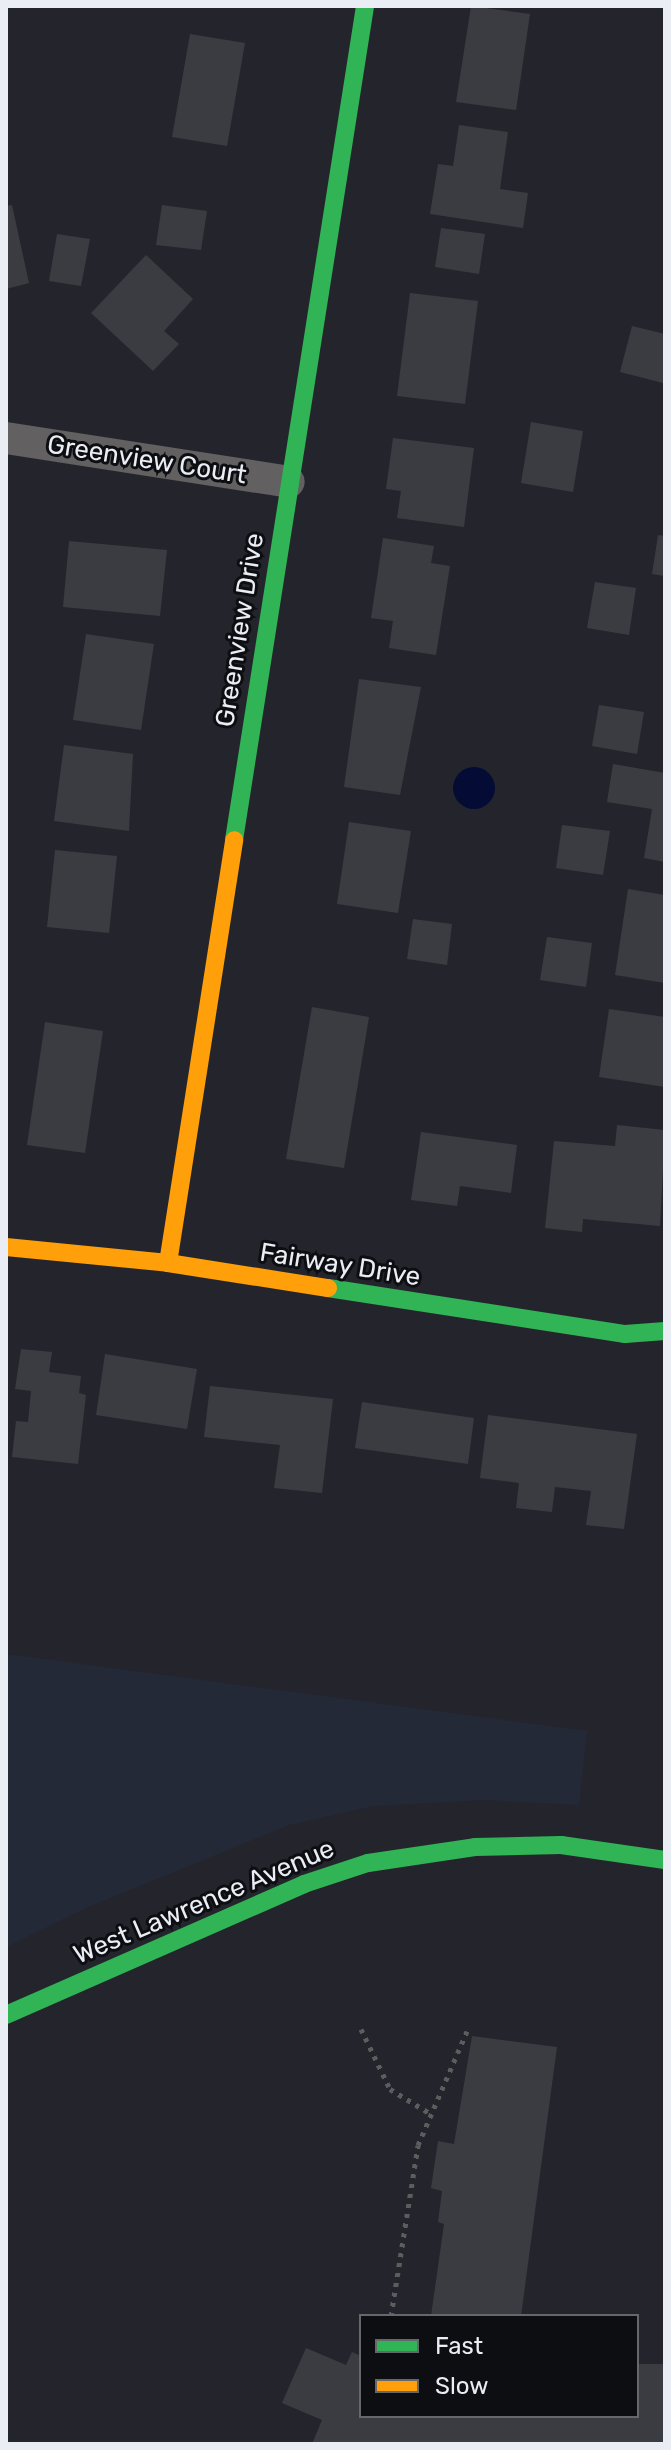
<!DOCTYPE html>
<html>
<head>
<meta charset="utf-8">
<style>
	body { margin:0 }
	#map { position:relative; width:671px; height:2450px; overflow:hidden; background:#24252c; font-family:Rubik,sans-serif }
	div>[style] { position:absolute }
	[style*='--x'] { left:calc(var(--x)*1px); top:calc(var(--y)*1px); width:calc(var(--w)*1px); rotate:calc(var(--a)*1deg) }
	.built>* { inset:0; background:#242938 }
	.water>* { inset:0; background:#040b34 }
	.round { border-radius:50% }
	.building>* { inset:0; background:#3b3c42 }
	.path>* { height:5px; margin-top:-2.5px; transform-origin:0; background:repeating-linear-gradient(90deg,#5d5d5e 0 4px,transparent 0 10px) }
	.street>* { height:32px; margin:-16px; padding:0 16px; transform-origin:16px; border-radius:16px; background:#626060 }
	.fast>* { height:18px; margin:-9px; padding:0 9px; transform-origin:9px; border-radius:9px; background:#30b455 }
	.slow>* { height:18px; margin:-9px; padding:0 9px; transform-origin:9px; border-radius:9px; background:#ff9f0a }
	span { translate:-50% -50%; white-space:nowrap; text-align:center; line-height:1.15; -webkit-text-stroke:6px #0c0e12; paint-order:stroke }
	.street-label { font-size:26px; color:#eaedf4 }
	.frame { position:absolute; inset:0; border:8px solid #eaedf4; pointer-events:none }
	.legend { position:absolute; left:359px; top:2314px; width:280px; height:104px; box-sizing:border-box; background:#0c0e12; border:2px solid #65676c; margin:0; padding:10px 14px; list-style:none; font-size:24px; color:#eaedf4 }
	.legend li { display:flex; align-items:center; gap:16px; height:40px }
	.legend b { width:40px; border:2px solid #65676c }
</style>
</head>
<body>
<div id="map">
	<div class="built">
		<div style="clip-path:polygon(6px 1654px,587px 1731px,579px 1805px,485px 1800px,373px 1806px,289px 1825px,88px 1907px,6px 1947px)"></div>
	</div>
	<div class="water">
		<div class="round" style="left:453px;top:767px;width:42px;height:42px"></div>
	</div>
	<div class="building">
		<div style="clip-path:polygon(471px 6px,530px 14px,516px 110px,456px 102px)"></div>
		<div style="clip-path:polygon(190px 34px,245px 43px,227px 146px,172px 137px)"></div>
		<div style="clip-path:polygon(459px 125px,508px 132px,500px 189px,528px 193px,523px 228px,430px 214px,438px 164px,453px 166px)"></div>
		<div style="clip-path:polygon(12px 205px,29px 283px,6px 289px,6px 206px)"></div>
		<div style="clip-path:polygon(162px 205px,207px 211px,201px 250px,156px 245px)"></div>
		<div style="clip-path:polygon(441px 228px,485px 234px,479px 274px,435px 267px)"></div>
		<div style="clip-path:polygon(57px 234px,90px 239px,81px 286px,49px 281px)"></div>
		<div style="clip-path:polygon(146px 255px,193px 299px,164px 331px,179px 344px,153px 371px,91px 313px)"></div>
		<div style="clip-path:polygon(410px 293px,478px 301px,465px 404px,397px 396px)"></div>
		<div style="clip-path:polygon(632px 326px,665px 334px,663px 383px,620px 372px)"></div>
		<div style="clip-path:polygon(531px 422px,583px 431px,573px 492px,521px 483px)"></div>
		<div style="clip-path:polygon(393px 438px,474px 448px,464px 527px,397px 518px,401px 491px,386px 489px)"></div>
		<div style="clip-path:polygon(658px 535px,665px 536px,665px 576px,652px 574px)"></div>
		<div style="clip-path:polygon(383px 538px,434px 546px,431px 563px,450px 566px,436px 655px,389px 648px,393px 621px,371px 618px)"></div>
		<div style="clip-path:polygon(69px 541px,167px 550px,160px 616px,63px 607px)"></div>
		<div style="clip-path:polygon(595px 582px,636px 588px,629px 635px,587px 628px)"></div>
		<div style="clip-path:polygon(86px 634px,154px 644px,141px 730px,73px 720px)"></div>
		<div style="clip-path:polygon(359px 679px,421px 687px,400px 795px,344px 787px)"></div>
		<div style="clip-path:polygon(599px 705px,644px 712px,637px 754px,592px 746px)"></div>
		<div style="clip-path:polygon(64px 745px,133px 754px,129px 831px,54px 821px)"></div>
		<div style="clip-path:polygon(613px 764px,665px 773px,665px 862px,644px 858px,652px 809px,607px 802px)"></div>
		<div style="clip-path:polygon(349px 822px,411px 831px,398px 913px,337px 904px)"></div>
		<div style="clip-path:polygon(562px 825px,610px 831px,603px 875px,556px 868px)"></div>
		<div style="clip-path:polygon(55px 850px,117px 856px,109px 933px,47px 927px)"></div>
		<div style="clip-path:polygon(628px 889px,665px 895px,665px 983px,615px 975px)"></div>
		<div style="clip-path:polygon(413px 919px,452px 924px,447px 965px,407px 959px)"></div>
		<div style="clip-path:polygon(547px 937px,592px 943px,586px 987px,540px 980px)"></div>
		<div style="clip-path:polygon(312px 1007px,369px 1017px,344px 1168px,286px 1159px)"></div>
		<div style="clip-path:polygon(609px 1009px,665px 1017px,665px 1087px,599px 1077px)"></div>
		<div style="clip-path:polygon(45px 1022px,103px 1031px,85px 1153px,27px 1145px)"></div>
		<div style="clip-path:polygon(617px 1125px,665px 1130px,660px 1226px,583px 1219px,582px 1232px,545px 1228px,554px 1141px,615px 1146px)"></div>
		<div style="clip-path:polygon(421px 1132px,517px 1145px,511px 1193px,460px 1186px,457px 1206px,411px 1200px)"></div>
		<div style="clip-path:polygon(21px 1349px,52px 1352px,49px 1372px,81px 1376px,79px 1393px,86px 1395px,78px 1464px,12px 1457px,16px 1421px,28px 1422px,31px 1391px,15px 1389px)"></div>
		<div style="clip-path:polygon(105px 1354px,197px 1369px,187px 1429px,96px 1415px)"></div>
		<div style="clip-path:polygon(210px 1386px,333px 1399px,322px 1493px,274px 1488px,280px 1445px,204px 1437px)"></div>
		<div style="clip-path:polygon(362px 1402px,474px 1418px,468px 1464px,355px 1448px)"></div>
		<div style="clip-path:polygon(488px 1415px,637px 1434px,624px 1529px,586px 1525px,591px 1491px,555px 1487px,552px 1512px,516px 1508px,519px 1483px,480px 1478px)"></div>
		<div style="clip-path:polygon(472px 2036px,557px 2047px,521px 2316px,431px 2316px,444px 2224px,438px 2222px,442px 2191px,431px 2188px,438px 2141px,454px 2144px)"></div>
		<div style="clip-path:polygon(306px 2348px,346px 2365px,352px 2352px,361px 2356px,361px 2416px,637px 2416px,637px 2364px,665px 2364px,665px 2444px,312px 2444px,322px 2420px,282px 2403px)"></div>
	</div>
	<div class="path">
		<div style="--x:361;--y:2029;--w:67;--a:64.2"></div>
		<div style="--x:390;--y:2089;--w:48;--a:31.4"></div>
		<div style="--x:391;--y:2316;--w:173;--a:-81"></div>
		<div style="--x:418;--y:2145;--w:124;--a:-66.7"></div>
	</div>
	<div class="street">
		<div style="--x:6;--y:438;--w:286;--a:8.8"></div>
	</div>
	<div class="fast">
		<div style="--x:234;--y:840;--w:844;--a:-81.07"></div>
		<div style="--x:328;--y:1288;--w:301;--a:8.8"></div>
		<div style="--x:625;--y:1334;--w:40;--a:-4.3"></div>
		<div style="--x:6;--y:2015;--w:326;--a:-23.7"></div>
		<div style="--x:304;--y:1884;--w:67;--a:-18.2"></div>
		<div style="--x:368;--y:1863;--w:108;--a:-8.5"></div>
		<div style="--x:475;--y:1847;--w:86;--a:-1.3"></div>
		<div style="--x:561;--y:1845;--w:105;--a:8.2"></div>
	</div>
	<div class="slow">
		<div style="--x:6;--y:1247;--w:163;--a:5.6"></div>
		<div style="--x:168;--y:1263;--w:162;--a:8.9"></div>
		<div style="--x:168;--y:1263;--w:428;--a:-81.1"></div>
	</div>
	<div class="street-label">
		<span style="left:147px;top:460px;rotate:9deg">Greenview Court</span>
		<span style="left:240px;top:630px;rotate:-81deg">Greenview Drive</span>
		<span style="left:340px;top:1265px;rotate:9deg">Fairway Drive</span>
		<span style="left:204px;top:1902px;rotate:-23deg">West Lawrence Avenue</span>
	</div>
	<div class="frame"></div>
	<ul class="legend">
	<li><b style="height:10px;background:#30b455"></b>Fast</li>
	<li><b style="height:10px;background:#ff9f0a"></b>Slow</li>
	</ul>
</div>
</body>
</html>
